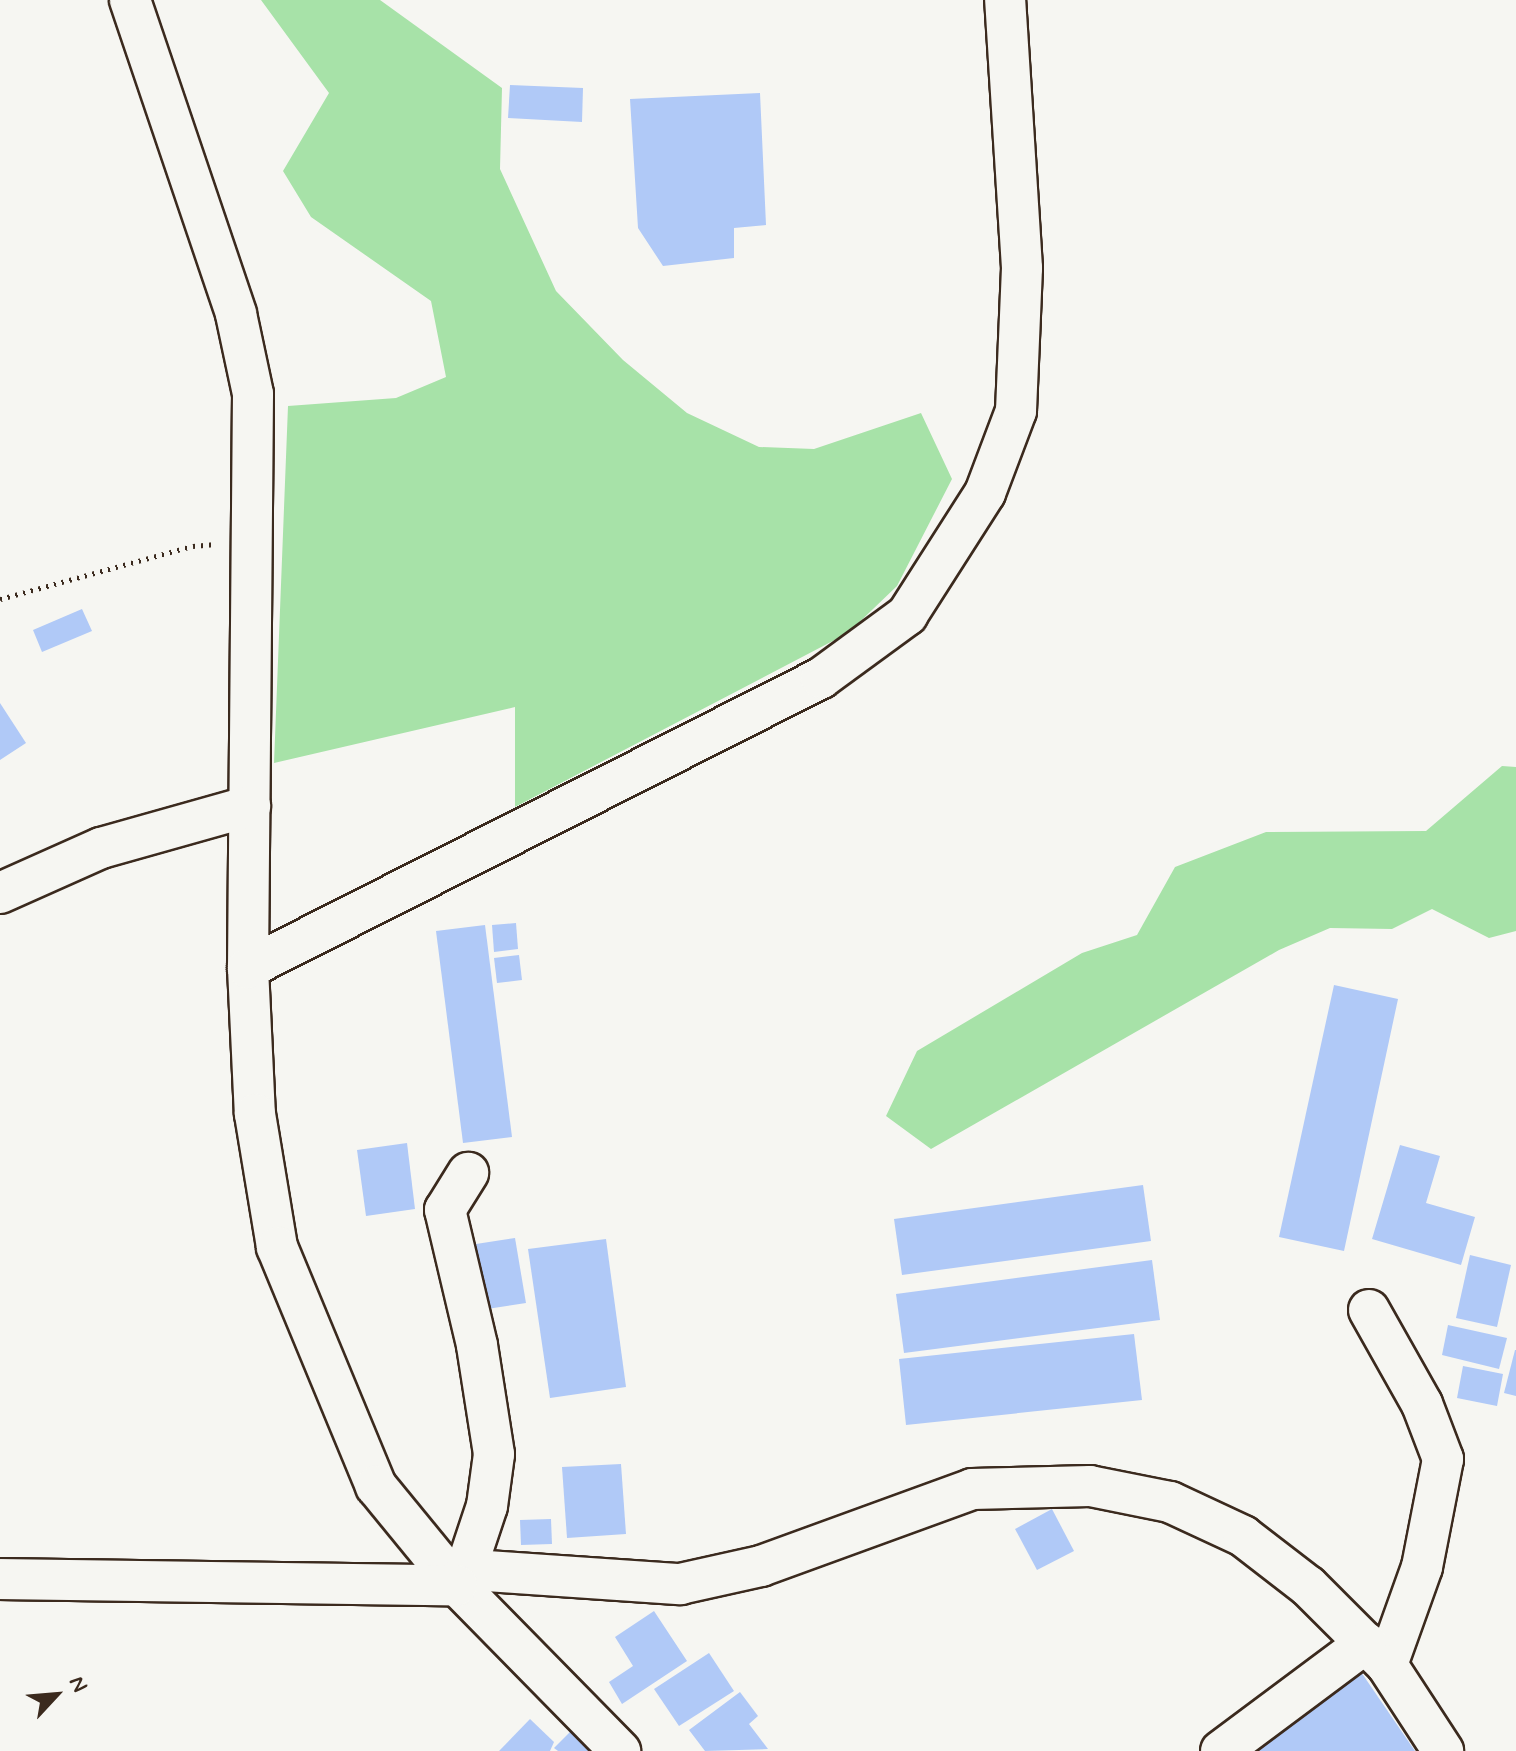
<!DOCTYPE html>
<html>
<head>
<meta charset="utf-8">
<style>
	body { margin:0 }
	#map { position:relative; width:1516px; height:1751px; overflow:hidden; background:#f6f6f2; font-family:Mynerve,sans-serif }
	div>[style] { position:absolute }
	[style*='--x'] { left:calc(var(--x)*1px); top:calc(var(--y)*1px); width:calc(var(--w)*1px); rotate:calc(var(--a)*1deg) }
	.green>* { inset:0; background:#a7e2a8 }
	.building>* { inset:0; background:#b0c9f7 }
	.path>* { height:5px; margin-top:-2.5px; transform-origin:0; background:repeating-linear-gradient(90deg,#3b2a1e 0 2px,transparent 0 8px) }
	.roads { filter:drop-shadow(2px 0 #3b2a1e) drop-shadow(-2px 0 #3b2a1e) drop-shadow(0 2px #3b2a1e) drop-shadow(0 -2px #3b2a1e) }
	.minor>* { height:40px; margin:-20px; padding:0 20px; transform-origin:20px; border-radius:20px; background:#f6f6f2 }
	span { translate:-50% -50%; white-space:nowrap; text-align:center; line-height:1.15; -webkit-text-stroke:6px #f6f6f2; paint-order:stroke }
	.north { position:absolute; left:16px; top:1655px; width:80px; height:80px; -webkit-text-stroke:6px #f6f6f2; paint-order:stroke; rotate:64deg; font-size:22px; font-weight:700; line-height:32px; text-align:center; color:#3b2a1e }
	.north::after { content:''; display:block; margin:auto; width:28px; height:36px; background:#3b2a1e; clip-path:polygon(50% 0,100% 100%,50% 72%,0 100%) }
</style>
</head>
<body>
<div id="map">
	<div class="green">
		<div style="clip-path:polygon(261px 0,380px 0,502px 88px,500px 169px,556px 291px,623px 360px,687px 413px,759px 447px,814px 449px,921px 413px,952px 479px,897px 586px,848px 633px,515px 807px,515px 707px,274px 763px,288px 406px,396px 398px,446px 377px,431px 301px,311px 217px,283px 171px,329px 93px)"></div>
		<div style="clip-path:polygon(1502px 766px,1516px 767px,1516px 931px,1489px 938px,1432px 909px,1392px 929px,1330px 928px,1279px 950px,931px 1149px,886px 1116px,917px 1051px,1082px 953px,1137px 935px,1175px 867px,1266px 832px,1426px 831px)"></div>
	</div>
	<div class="building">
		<div style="clip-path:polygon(510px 85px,583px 88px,582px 122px,508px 118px)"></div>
		<div style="clip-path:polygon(760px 93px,766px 225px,734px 228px,734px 258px,663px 266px,638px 228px,630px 99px)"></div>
		<div style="clip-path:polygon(82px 609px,92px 631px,42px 652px,33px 630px)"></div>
		<div style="clip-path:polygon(0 703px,26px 743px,0 760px)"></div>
		<div style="clip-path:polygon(516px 923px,518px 949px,494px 952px,492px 925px)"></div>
		<div style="clip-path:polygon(485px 925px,512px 1137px,463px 1143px,436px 931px)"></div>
		<div style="clip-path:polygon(519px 955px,522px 980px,497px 983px,494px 958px)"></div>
		<div style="clip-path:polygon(1334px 985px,1398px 999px,1344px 1251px,1279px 1237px)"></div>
		<div style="clip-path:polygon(407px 1143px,415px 1209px,366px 1216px,357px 1150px)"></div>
		<div style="clip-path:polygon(1400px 1145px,1440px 1156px,1426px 1203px,1475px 1217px,1461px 1265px,1372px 1239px)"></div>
		<div style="clip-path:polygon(1143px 1185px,1151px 1241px,902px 1275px,894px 1219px)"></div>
		<div style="clip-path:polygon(515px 1238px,526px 1303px,487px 1309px,476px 1244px)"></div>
		<div style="clip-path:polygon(606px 1239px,626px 1387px,550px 1398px,528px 1249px)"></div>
		<div style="clip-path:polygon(1470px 1255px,1511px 1265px,1497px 1327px,1456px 1318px)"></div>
		<div style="clip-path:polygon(1152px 1260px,1160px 1320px,904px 1353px,896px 1294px)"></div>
		<div style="clip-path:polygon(1448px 1325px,1507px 1338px,1499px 1369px,1442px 1355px)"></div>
		<div style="clip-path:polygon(1134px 1334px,1142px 1400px,906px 1425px,899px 1359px)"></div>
		<div style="clip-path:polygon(1515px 1350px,1516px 1350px,1516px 1396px,1504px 1393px)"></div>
		<div style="clip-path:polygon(1463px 1366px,1503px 1374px,1497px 1406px,1457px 1398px)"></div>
		<div style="clip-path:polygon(621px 1464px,626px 1534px,567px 1538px,562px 1467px)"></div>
		<div style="clip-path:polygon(1052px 1509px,1074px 1551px,1037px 1570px,1015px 1529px)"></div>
		<div style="clip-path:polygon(551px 1519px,552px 1544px,521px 1545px,520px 1520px)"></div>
		<div style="clip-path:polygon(654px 1611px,687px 1661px,622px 1704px,609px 1682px,633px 1666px,615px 1637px)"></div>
		<div style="clip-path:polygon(709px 1653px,734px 1691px,679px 1726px,654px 1689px)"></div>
		<div style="clip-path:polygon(1361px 1672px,1415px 1751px,1249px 1751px,1248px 1749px)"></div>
		<div style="clip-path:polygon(740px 1692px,758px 1716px,749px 1724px,768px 1749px,705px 1751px,689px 1730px)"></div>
		<div style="clip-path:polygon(530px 1719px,554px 1742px,550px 1751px,499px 1751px)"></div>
		<div style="clip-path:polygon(571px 1731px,591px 1751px,558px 1751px,554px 1748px)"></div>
	</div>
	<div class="path">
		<div style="--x:0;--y:599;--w:200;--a:-15.4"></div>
		<div style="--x:193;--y:546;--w:23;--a:-5"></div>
	</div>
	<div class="roads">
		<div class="minor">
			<div style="--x:130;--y:0;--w:331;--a:71.3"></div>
			<div style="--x:236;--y:314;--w:82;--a:78"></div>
			<div style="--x:253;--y:394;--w:574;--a:90.5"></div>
			<div style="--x:248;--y:968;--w:146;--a:87.3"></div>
			<div style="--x:255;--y:1114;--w:135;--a:80.6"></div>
			<div style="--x:277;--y:1247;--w:259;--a:67.5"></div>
			<div style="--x:376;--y:1486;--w:128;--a:50.7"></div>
			<div style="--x:457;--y:1585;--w:233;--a:45.5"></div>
			<div style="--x:0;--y:893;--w:111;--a:-24"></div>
			<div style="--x:101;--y:848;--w:155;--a:-15.7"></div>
			<div style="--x:248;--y:968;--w:642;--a:-26.84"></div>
			<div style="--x:821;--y:678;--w:107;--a:-36.2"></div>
			<div style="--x:907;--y:615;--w:145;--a:-57.4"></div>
			<div style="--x:985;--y:493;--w:88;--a:-69.3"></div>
			<div style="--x:1016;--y:411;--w:143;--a:-87.6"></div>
			<div style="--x:1022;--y:268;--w:269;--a:-93.6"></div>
			<div style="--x:1369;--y:1310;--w:108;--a:60.6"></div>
			<div style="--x:1422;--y:1404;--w:59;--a:69.1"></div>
			<div style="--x:1443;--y:1459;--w:110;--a:101"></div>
			<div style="--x:1422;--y:1567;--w:104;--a:109.7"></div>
			<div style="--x:443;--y:1568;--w:238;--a:3.9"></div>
			<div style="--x:680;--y:1584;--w:83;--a:-12.5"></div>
			<div style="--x:761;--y:1566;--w:225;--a:-20"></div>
			<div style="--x:972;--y:1489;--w:118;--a:-1.5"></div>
			<div style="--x:1090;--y:1486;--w:82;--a:11.3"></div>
			<div style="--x:1170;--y:1502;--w:81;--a:25"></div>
			<div style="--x:1243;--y:1536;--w:82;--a:37.6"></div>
			<div style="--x:1308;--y:1586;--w:112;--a:45"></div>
			<div style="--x:1387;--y:1665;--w:103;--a:56.9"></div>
			<div style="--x:466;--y:1569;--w:66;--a:-71.6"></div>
			<div style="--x:487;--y:1506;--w:52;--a:-82.3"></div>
			<div style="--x:494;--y:1454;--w:110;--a:-98.9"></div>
			<div style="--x:477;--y:1345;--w:139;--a:-103.3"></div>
			<div style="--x:445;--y:1210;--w:44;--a:-58.1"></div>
			<div style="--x:0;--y:1579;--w:457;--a:0.8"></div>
			<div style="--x:1221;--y:1751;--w:181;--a:-36.7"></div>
		</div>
	</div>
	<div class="north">N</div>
</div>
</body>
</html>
